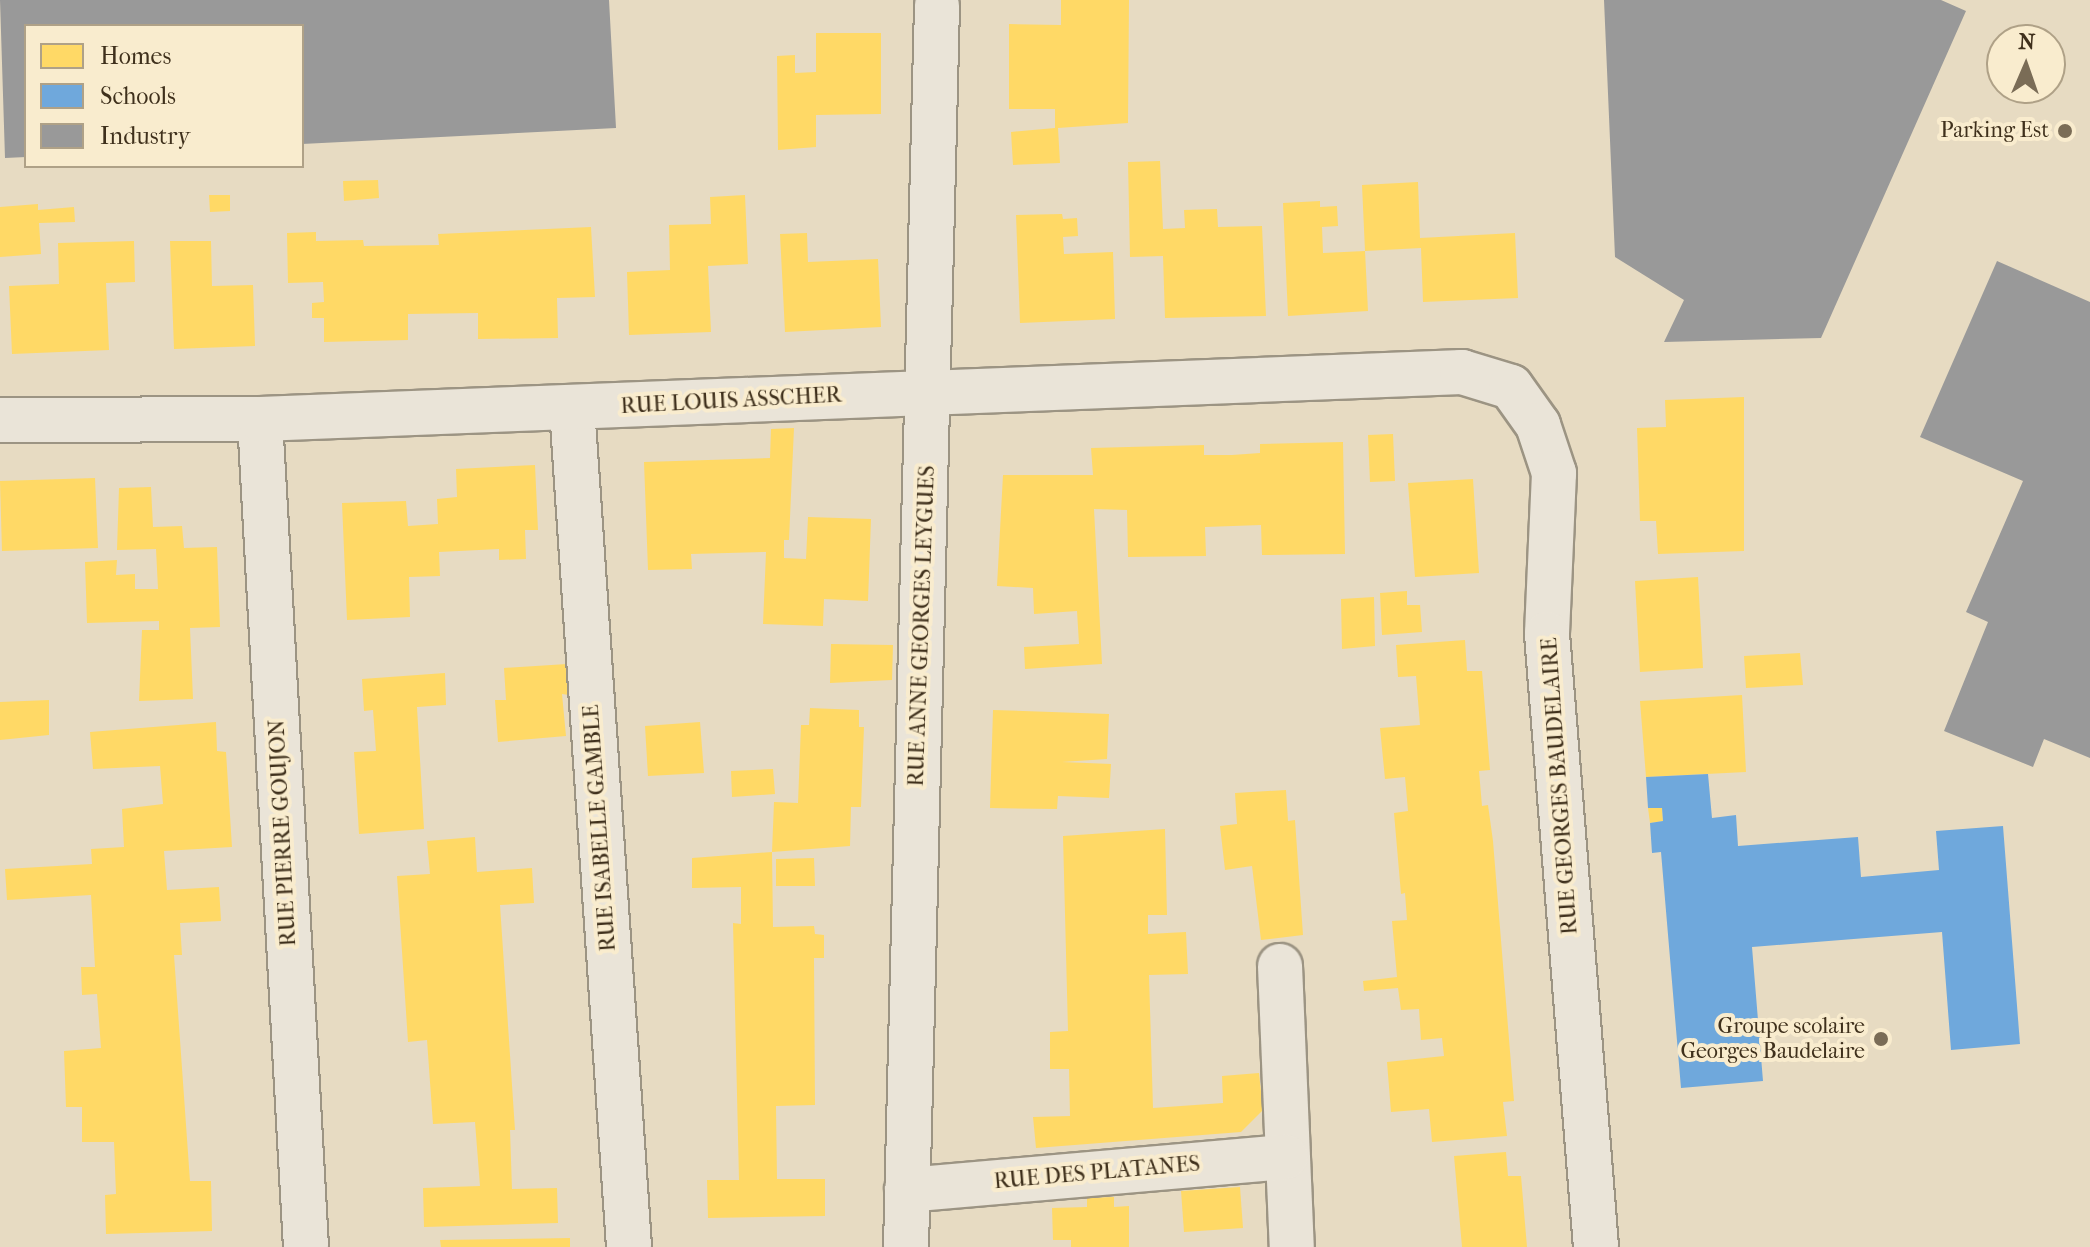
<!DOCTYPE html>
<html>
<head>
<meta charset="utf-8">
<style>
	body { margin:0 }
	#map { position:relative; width:2090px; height:1247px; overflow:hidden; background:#e7dbc2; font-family:"IM FELL French Canon",serif }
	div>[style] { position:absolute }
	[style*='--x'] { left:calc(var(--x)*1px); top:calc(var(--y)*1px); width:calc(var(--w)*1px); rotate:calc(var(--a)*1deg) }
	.homes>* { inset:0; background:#ffd966 }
	.schools>* { inset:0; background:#6fa8dc }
	.industry>* { inset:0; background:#999 }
	.roads { filter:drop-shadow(2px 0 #9c9483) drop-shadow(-2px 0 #9c9483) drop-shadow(0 2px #9c9483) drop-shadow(0 -2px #9c9483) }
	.street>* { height:44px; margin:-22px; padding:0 22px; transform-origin:22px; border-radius:22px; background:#eae4d8 }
	.dots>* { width:22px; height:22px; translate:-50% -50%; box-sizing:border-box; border:4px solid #f9ecce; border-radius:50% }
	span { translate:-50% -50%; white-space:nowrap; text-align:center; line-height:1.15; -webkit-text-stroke:8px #f9ecce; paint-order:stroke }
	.poi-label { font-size:22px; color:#3f301c }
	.right { translate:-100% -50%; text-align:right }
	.street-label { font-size:22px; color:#3f301c }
	.legend { position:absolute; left:24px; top:24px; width:280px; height:144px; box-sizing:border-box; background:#f9ecce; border:2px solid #afa187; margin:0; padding:10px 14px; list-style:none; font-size:24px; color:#3f301c }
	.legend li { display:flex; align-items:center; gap:16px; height:40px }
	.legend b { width:40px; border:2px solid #afa187 }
	.north { position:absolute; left:1986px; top:24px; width:80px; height:80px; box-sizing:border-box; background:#f9ecce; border:2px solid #afa187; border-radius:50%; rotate:2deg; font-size:22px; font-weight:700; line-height:32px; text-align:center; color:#3f301c }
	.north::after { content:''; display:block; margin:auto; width:28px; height:36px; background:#7a6c56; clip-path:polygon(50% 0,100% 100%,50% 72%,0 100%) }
</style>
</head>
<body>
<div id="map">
	<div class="homes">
		<div style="clip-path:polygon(1061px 0,1129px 0,1128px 123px,1058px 128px,1060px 163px,1013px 165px,1011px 132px,1055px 128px,1055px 109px,1009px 109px,1009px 24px,1061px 25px)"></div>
		<div style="clip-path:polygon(816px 33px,881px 33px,881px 114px,816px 115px,816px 147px,778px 150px,777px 56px,795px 55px,795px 73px,816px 72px)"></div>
		<div style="clip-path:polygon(1160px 161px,1163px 229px,1185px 228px,1184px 210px,1217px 209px,1218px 227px,1262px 226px,1266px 316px,1165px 318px,1163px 256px,1130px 257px,1128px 162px)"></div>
		<div style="clip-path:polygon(378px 180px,379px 198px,344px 201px,343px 181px)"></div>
		<div style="clip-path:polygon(1418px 182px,1420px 238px,1515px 233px,1518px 298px,1423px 302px,1421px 248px,1365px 251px,1362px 185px)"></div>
		<div style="clip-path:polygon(209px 195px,230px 195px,230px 211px,210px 212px)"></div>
		<div style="clip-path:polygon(745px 195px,748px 264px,708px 266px,711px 332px,629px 335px,627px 272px,670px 270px,669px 225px,711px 224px,710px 197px)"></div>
		<div style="clip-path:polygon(1320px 201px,1320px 207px,1337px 206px,1338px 226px,1322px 227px,1323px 253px,1365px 251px,1368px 311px,1288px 316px,1283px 203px)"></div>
		<div style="clip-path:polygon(38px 204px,38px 210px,74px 207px,75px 222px,39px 223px,41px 254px,0 257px,0 207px)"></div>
		<div style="clip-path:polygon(1062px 214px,1063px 219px,1077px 218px,1078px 236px,1063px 237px,1064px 254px,1113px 252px,1115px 319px,1020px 323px,1016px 215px)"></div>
		<div style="clip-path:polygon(591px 227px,595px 297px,557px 298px,558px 338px,478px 339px,478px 313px,408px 314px,408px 340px,324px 342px,324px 318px,312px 318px,312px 303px,324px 302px,323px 282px,288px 283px,287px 233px,316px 232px,316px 241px,363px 240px,364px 246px,439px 245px,438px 234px)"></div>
		<div style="clip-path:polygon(807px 233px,808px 262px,878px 259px,881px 327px,785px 332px,780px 234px)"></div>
		<div style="clip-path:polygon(134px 241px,135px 282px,106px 283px,109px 350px,12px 354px,9px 286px,59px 284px,58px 243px)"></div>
		<div style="clip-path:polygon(170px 241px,211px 241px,212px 286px,253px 285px,255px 346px,174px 349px)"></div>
		<div style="clip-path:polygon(1744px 397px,1744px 551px,1658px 554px,1656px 521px,1640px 521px,1637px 428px,1666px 427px,1665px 400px)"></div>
		<div style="clip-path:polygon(794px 428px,789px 540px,784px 540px,784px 558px,806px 559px,808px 517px,871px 519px,868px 601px,824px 599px,823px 626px,763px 624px,766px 552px,691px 554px,692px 569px,648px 570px,644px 462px,770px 458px,771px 429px)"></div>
		<div style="clip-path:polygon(1393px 434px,1395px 481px,1370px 482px,1368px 435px)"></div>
		<div style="clip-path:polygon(1343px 442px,1345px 554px,1262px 555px,1261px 525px,1205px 527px,1206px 556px,1128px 557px,1127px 510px,1094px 509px,1102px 664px,1025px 669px,1024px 647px,1079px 644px,1077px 611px,1034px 614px,1033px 588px,997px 586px,1003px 475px,1093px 475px,1091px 448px,1204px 445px,1204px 455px,1232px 455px,1260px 453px,1260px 444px)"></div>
		<div style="clip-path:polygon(535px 465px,538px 530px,525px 530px,526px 559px,499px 560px,499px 549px,439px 552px,440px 576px,409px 577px,410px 617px,347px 620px,342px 503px,406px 501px,408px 526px,438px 524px,437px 499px,457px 497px,456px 469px)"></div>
		<div style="clip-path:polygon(95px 478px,98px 548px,2px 551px,0 481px)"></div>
		<div style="clip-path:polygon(1473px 479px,1479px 573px,1415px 577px,1408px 483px)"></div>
		<div style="clip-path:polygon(151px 487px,153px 527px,182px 526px,184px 548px,217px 547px,220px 627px,190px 628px,193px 699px,139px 701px,142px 630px,159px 630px,159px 621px,87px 623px,85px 562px,117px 560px,116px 575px,135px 574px,135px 589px,158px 589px,156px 549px,117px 550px,119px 488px)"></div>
		<div style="clip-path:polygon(1698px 577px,1703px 668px,1640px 672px,1635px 581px)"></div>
		<div style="clip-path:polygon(1407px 591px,1407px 605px,1420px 605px,1422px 632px,1382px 635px,1380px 593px)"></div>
		<div style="clip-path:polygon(1374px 597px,1375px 646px,1342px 649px,1341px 599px)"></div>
		<div style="clip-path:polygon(1465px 640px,1467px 671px,1482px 671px,1490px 770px,1479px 771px,1482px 806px,1488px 805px,1493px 841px,1514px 1101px,1503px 1102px,1507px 1136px,1432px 1142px,1429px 1109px,1391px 1112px,1387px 1062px,1444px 1056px,1442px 1038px,1421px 1040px,1419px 1009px,1401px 1010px,1398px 988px,1364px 991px,1363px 981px,1397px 977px,1392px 921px,1407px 920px,1405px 893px,1401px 894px,1394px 813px,1408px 811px,1405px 777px,1385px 779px,1380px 728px,1420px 725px,1416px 676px,1398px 677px,1396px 645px)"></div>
		<div style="clip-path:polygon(831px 644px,893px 645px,892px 680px,830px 683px)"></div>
		<div style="clip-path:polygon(1800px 653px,1803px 685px,1746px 688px,1744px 656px)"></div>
		<div style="clip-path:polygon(567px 664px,569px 695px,562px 694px,566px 736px,498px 742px,495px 700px,506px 700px,504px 668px)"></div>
		<div style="clip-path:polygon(445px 673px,446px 705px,417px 707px,424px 829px,359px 834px,354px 752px,376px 751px,373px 710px,364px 711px,362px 679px)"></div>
		<div style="clip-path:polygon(1742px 695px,1746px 772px,1646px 777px,1640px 701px)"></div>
		<div style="clip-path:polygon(49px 700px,49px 735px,0 740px,0 702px)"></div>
		<div style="clip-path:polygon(810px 708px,859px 710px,859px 727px,864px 727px,861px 807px,851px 807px,850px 846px,772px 852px,773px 927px,814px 926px,815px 934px,824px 935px,824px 958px,814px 958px,815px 1105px,776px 1106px,777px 1179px,825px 1179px,825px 1216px,708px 1218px,707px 1180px,739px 1180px,733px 923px,741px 924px,741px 887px,692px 888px,692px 858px,772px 852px,774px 802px,798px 803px,801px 725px,809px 725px)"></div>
		<div style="clip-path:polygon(993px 710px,1109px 714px,1107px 759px,1062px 762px,1111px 764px,1109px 798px,1058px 796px,1057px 809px,990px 808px)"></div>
		<div style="clip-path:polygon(216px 722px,217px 751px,226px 752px,232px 847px,164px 851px,167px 890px,219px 887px,221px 921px,180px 923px,182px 955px,174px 955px,190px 1181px,211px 1181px,212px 1231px,106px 1234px,105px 1195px,116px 1194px,114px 1142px,82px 1142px,82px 1107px,66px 1107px,64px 1051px,101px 1048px,97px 994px,82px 995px,81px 967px,95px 967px,91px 895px,7px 900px,5px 869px,92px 864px,91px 849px,124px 847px,122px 809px,163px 804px,160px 766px,93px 769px,90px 732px)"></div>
		<div style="clip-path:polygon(700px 722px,704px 773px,648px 776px,645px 726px)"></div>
		<div style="clip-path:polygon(773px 769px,775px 794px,732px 797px,731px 771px)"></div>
		<div style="clip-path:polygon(1286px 790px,1288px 821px,1295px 820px,1303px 935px,1261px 940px,1252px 866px,1225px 870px,1220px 826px,1237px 824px,1235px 793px)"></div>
		<div style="clip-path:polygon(1648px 808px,1662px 808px,1663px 821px,1650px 823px)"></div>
		<div style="clip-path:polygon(1165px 829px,1167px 915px,1148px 915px,1148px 934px,1186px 932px,1188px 974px,1149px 975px,1153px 1108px,1223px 1103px,1222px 1076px,1259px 1073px,1263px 1110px,1241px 1132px,1036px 1148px,1033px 1117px,1070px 1116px,1069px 1069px,1050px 1069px,1050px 1032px,1068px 1031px,1063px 836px)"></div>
		<div style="clip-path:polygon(475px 837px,477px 872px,532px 868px,534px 903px,500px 905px,515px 1130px,510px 1130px,512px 1189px,557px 1188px,558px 1223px,424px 1227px,423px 1188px,480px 1186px,475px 1122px,433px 1124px,427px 1040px,408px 1042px,397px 876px,430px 874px,427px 841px)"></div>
		<div style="clip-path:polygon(814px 858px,815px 886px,776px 886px,776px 859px)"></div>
		<div style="clip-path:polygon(1506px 1152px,1508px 1176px,1521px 1176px,1527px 1247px,1462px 1247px,1454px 1156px)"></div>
		<div style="clip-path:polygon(1240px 1187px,1243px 1228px,1184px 1232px,1181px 1191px)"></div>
		<div style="clip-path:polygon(1114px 1197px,1114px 1207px,1129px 1206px,1129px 1247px,1071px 1247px,1071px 1240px,1053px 1240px,1052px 1208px,1087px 1207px,1087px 1198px)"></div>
		<div style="clip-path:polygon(570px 1238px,570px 1247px,441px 1247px,440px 1240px)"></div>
	</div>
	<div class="schools">
		<div style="clip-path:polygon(1708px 774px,1712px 818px,1736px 815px,1738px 846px,1858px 837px,1861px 877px,1939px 870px,1936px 831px,2003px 826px,2020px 1044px,1951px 1050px,1942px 932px,1752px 947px,1763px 1081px,1681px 1088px,1661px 852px,1652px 853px,1650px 823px,1663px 821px,1662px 808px,1648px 808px,1646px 777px)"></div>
	</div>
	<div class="industry">
		<div style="clip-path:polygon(0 0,609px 0,616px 128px,302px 144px,302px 26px,26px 26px,26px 157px,5px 158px)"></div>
		<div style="clip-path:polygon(1604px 0,1941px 0,1966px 11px,1821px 338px,1664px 342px,1684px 300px,1615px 257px)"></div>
		<div style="clip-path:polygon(1997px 261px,2090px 302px,2090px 758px,2044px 739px,2033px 767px,1944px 731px,1988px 622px,1966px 612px,2023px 481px,1920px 437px)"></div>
	</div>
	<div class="roads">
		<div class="street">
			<div style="--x:572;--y:408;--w:841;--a:86.11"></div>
			<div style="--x:260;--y:419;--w:829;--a:86.82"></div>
			<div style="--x:0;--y:420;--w:260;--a:-0.2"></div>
			<div style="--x:260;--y:419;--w:1203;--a:-2.24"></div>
			<div style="--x:1462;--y:372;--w:51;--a:17"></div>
			<div style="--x:1511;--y:387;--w:47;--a:54.6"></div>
			<div style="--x:1538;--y:425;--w:51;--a:71.6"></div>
			<div style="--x:1554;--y:473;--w:161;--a:92.5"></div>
			<div style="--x:1547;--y:634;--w:615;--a:85.43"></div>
			<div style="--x:1280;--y:966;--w:281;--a:87.6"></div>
			<div style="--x:907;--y:1190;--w:380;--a:-5"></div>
			<div style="--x:906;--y:1247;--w:1242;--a:-88.57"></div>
		</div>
	</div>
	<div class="dots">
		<div style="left:2065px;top:131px;background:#7a6c56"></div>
		<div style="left:1881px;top:1039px;background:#7a6c56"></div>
	</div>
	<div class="poi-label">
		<span class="right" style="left:2049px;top:131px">Parking Est</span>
		<span class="right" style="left:1865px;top:1039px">Groupe scolaire<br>Georges Baudelaire</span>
	</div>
	<div class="street-label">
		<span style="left:731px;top:401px;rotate:-3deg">RUE LOUIS ASSCHER</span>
		<span style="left:922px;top:626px;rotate:-88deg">RUE ANNE GEORGES LEYGUES</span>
		<span style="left:1560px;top:786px;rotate:-94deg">RUE GEORGES BAUDELAIRE</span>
		<span style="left:600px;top:828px;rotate:-94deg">RUE ISABELLE GAMBLE</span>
		<span style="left:283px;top:833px;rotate:-93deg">RUE PIERRE GOUJON</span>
		<span style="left:1097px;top:1173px;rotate:-5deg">RUE DES PLATANES</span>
	</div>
	<ul class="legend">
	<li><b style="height:22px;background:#ffd966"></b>Homes</li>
	<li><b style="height:22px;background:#6fa8dc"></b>Schools</li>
	<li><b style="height:22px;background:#999"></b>Industry</li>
	</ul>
	<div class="north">N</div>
</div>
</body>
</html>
